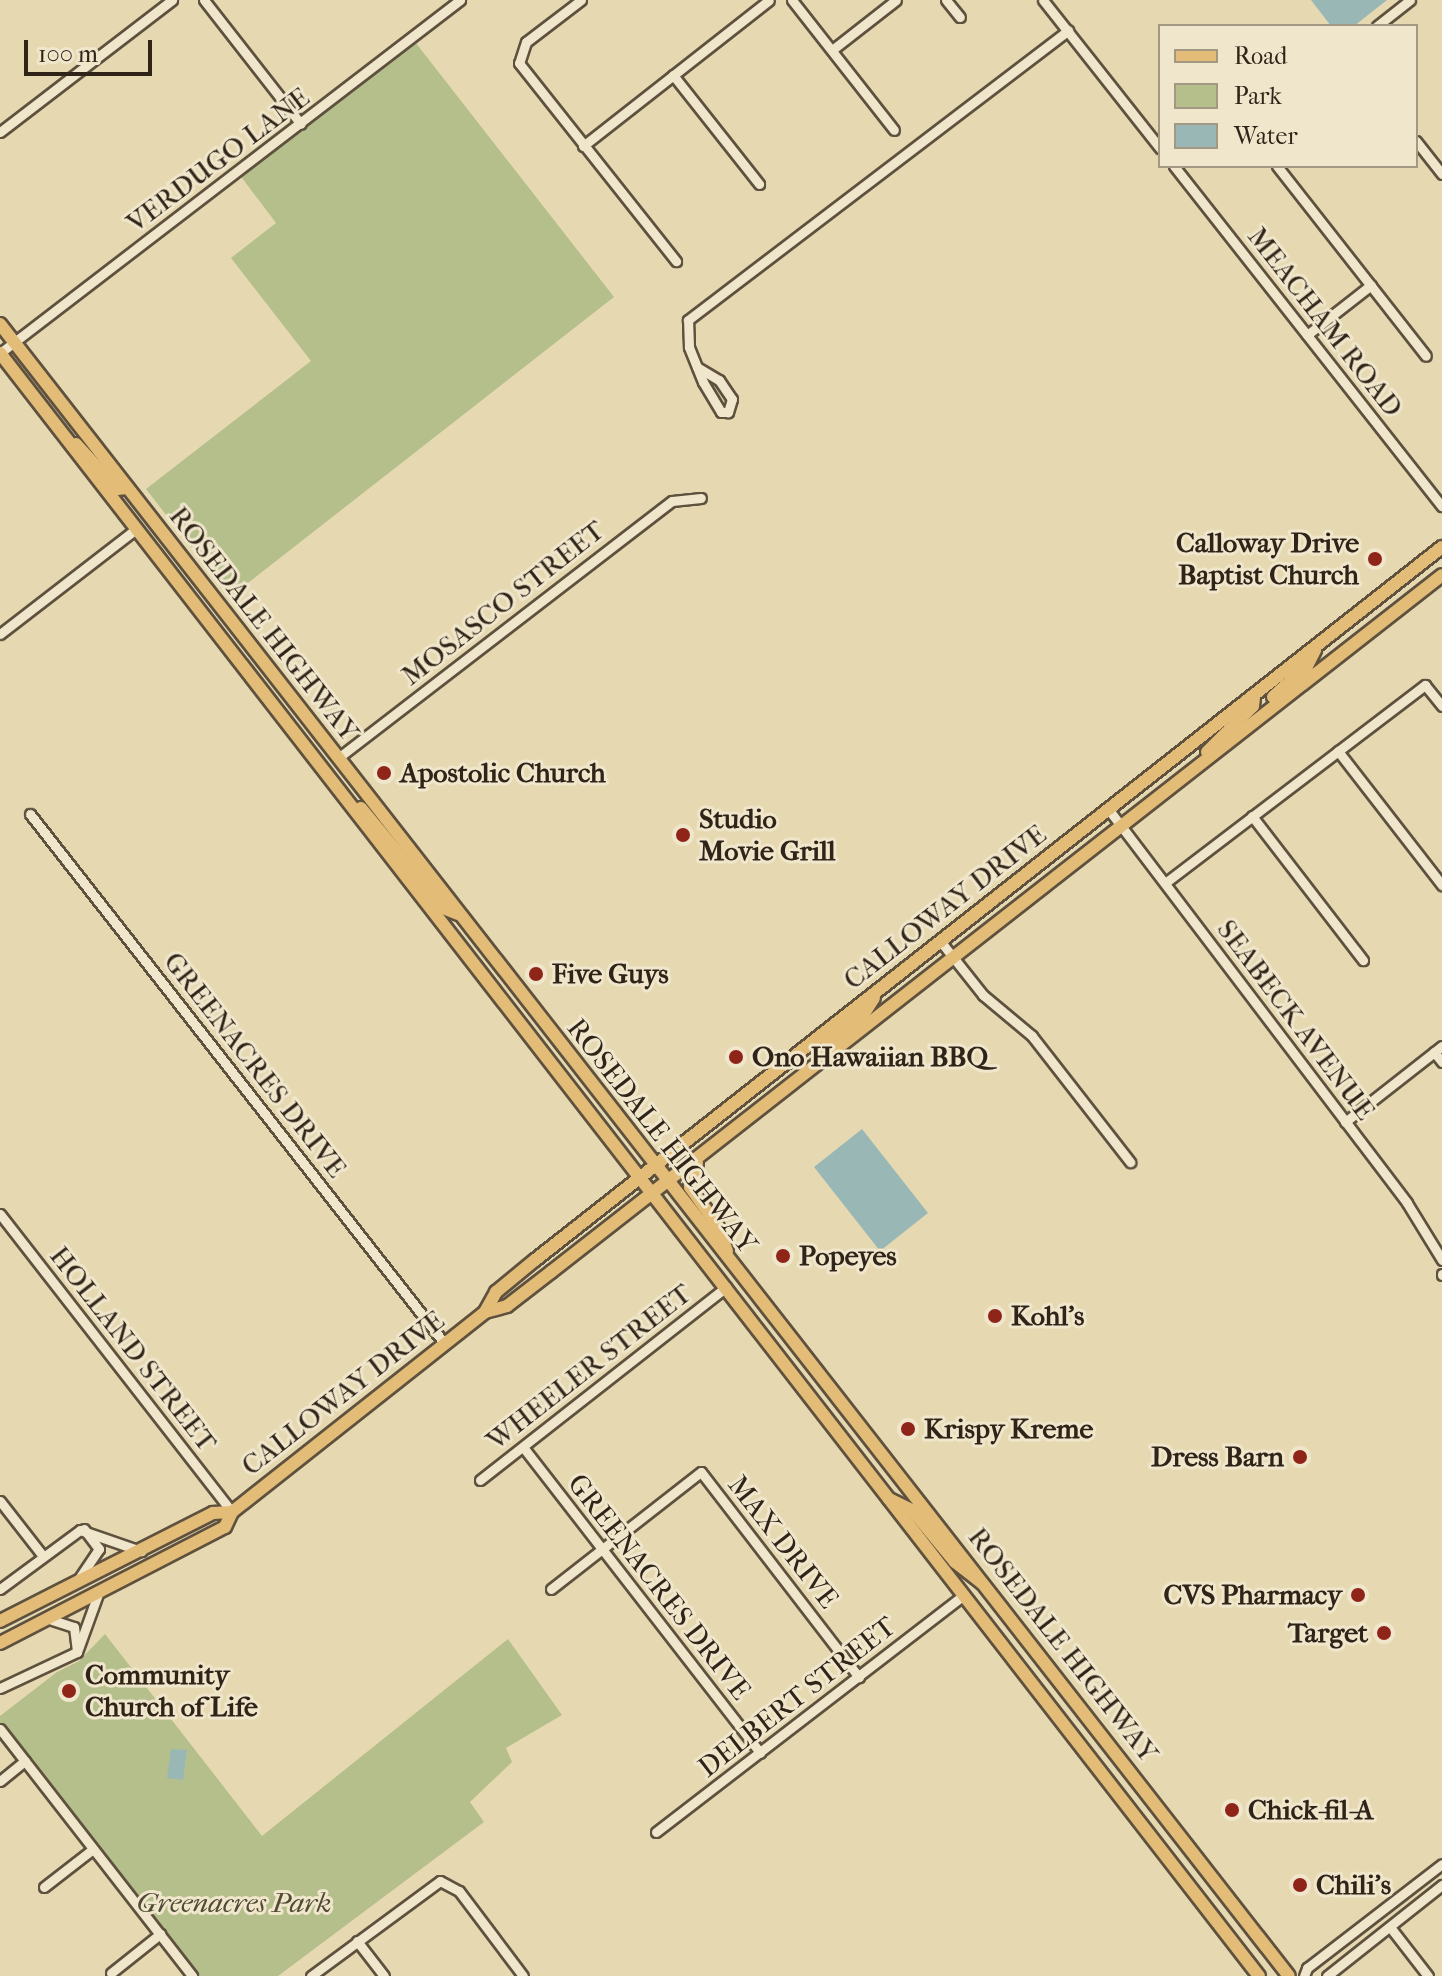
<!DOCTYPE html>
<html>
<head>
<meta charset="utf-8">
<style>
	body { margin:0 }
	#map { position:relative; width:1442px; height:1976px; overflow:hidden; background:#e6d9b1; font-family:"IM FELL French Canon",serif }
	div>[style] { position:absolute }
	[style*='--x'] { left:calc(var(--x)*1px); top:calc(var(--y)*1px); width:calc(var(--w)*1px); rotate:calc(var(--a)*1deg) }
	.green>* { inset:0; background:#b5bf8c }
	.water>* { inset:0; background:#99b8b5 }
	.roads { filter:drop-shadow(2px 0 #5e513e) drop-shadow(-2px 0 #5e513e) drop-shadow(0 2px #5e513e) drop-shadow(0 -2px #5e513e) }
	.minor>* { height:9px; margin:-4.5px; padding:0 4.5px; transform-origin:4.5px; border-radius:4.5px; background:#efe6cc }
	.major>* { height:12px; margin:-6px; padding:0 6px; transform-origin:6px; border-radius:6px; background:#e3bc78 }
	.dots>* { width:22px; height:22px; translate:-50% -50%; box-sizing:border-box; border:4px solid #efe6cc; border-radius:50% }
	span { translate:-50% -50%; white-space:nowrap; text-align:center; line-height:1.15; -webkit-text-stroke:6px #efe6cc; paint-order:stroke }
	.street-label { font-size:28px; color:#302418 }
	.poi-label { font-size:28px; color:#302418; font-weight:700 }
	.right { translate:-100% -50%; text-align:right }
	.left { translate:0 -50%; text-align:left }
	.park-label { font-size:28px; color:#514b35; font-style:italic }
	.legend { position:absolute; left:1158px; top:24px; width:260px; height:144px; box-sizing:border-box; background:#efe6cc; border:2px solid #a39884; margin:0; padding:10px 14px; list-style:none; font-size:24px; color:#302418 }
	.legend li { display:flex; align-items:center; gap:16px; height:40px }
	.legend b { width:40px; border:2px solid #a39884 }
	.scale { position:absolute; left:24px; top:40px; width:128px; height:36px; box-sizing:border-box; border:4px solid #302418; border-top:0; padding-left:10px; font-size:24px; line-height:28px; white-space:nowrap; color:#302418; -webkit-text-stroke:6px #efe6cc; paint-order:stroke }
</style>
</head>
<body>
<div id="map">
	<div class="green">
		<div style="clip-path:polygon(412px 38px,614px 297px,230px 597px,146px 489px,311px 361px,231px 258px,276px 223px,239px 174px)"></div>
		<div style="clip-path:polygon(105px 1634px,262px 1836px,508px 1639px,562px 1715px,506px 1748px,512px 1762px,470px 1802px,484px 1822px,278px 1976px,200px 1976px,0 1728px,0 1716px,57px 1672px,79px 1661px)"></div>
	</div>
	<div class="water">
		<div style="clip-path:polygon(1311px 0,1387px 0,1354px 26px,1331px 26px)"></div>
		<div style="clip-path:polygon(862px 1129px,928px 1213px,880px 1251px,814px 1167px)"></div>
		<div style="clip-path:polygon(171px 1749px,187px 1750px,183px 1780px,167px 1778px)"></div>
	</div>
	<div class="roads">
		<div class="minor">
			<div style="--x:204;--y:0;--w:157;--a:52"></div>
			<div style="--x:581;--y:0;--w:69;--a:142.6"></div>
			<div style="--x:526;--y:42;--w:22;--a:108"></div>
			<div style="--x:519;--y:63;--w:253;--a:51.6"></div>
			<div style="--x:792;--y:0;--w:165;--a:51.9"></div>
			<div style="--x:946;--y:0;--w:22;--a:51"></div>
			<div style="--x:1043;--y:0;--w:189;--a:51.7"></div>
			<div style="--x:1377;--y:26;--w:42;--a:-38.2"></div>
			<div style="--x:832;--y:50;--w:81;--a:-38"></div>
			<div style="--x:673;--y:75;--w:139;--a:51.7"></div>
			<div style="--x:0;--y:132;--w:217;--a:-37.5"></div>
			<div style="--x:1416;--y:141;--w:42;--a:51.8"></div>
			<div style="--x:583;--y:146;--w:236;--a:-38.1"></div>
			<div style="--x:1174;--y:166;--w:433;--a:51.8"></div>
			<div style="--x:1277;--y:166;--w:241;--a:51.9"></div>
			<div style="--x:1307;--y:335;--w:81;--a:-38"></div>
			<div style="--x:0;--y:353;--w:580;--a:-37.5"></div>
			<div style="--x:697;--y:367;--w:26;--a:31"></div>
			<div style="--x:719;--y:380;--w:23;--a:56"></div>
			<div style="--x:732;--y:399;--w:14;--a:107"></div>
			<div style="--x:728;--y:412;--w:7;--a:180"></div>
			<div style="--x:721;--y:412;--w:35;--a:-121"></div>
			<div style="--x:703;--y:382;--w:38;--a:-112"></div>
			<div style="--x:689;--y:347;--w:27;--a:-92"></div>
			<div style="--x:688;--y:320;--w:478;--a:-37.3"></div>
			<div style="--x:0;--y:634;--w:172;--a:-37.7"></div>
			<div style="--x:1338;--y:751;--w:170;--a:52.2"></div>
			<div style="--x:338;--y:758;--w:421;--a:-37.6"></div>
			<div style="--x:672;--y:501;--w:29;--a:-6"></div>
			<div style="--x:1109;--y:810;--w:493;--a:52.8"></div>
			<div style="--x:1407;--y:1203;--w:67;--a:58.4"></div>
			<div style="--x:30;--y:814;--w:673;--a:51.94"></div>
			<div style="--x:1252;--y:816;--w:182;--a:52.4"></div>
			<div style="--x:1165;--y:883;--w:327;--a:-37.3"></div>
			<div style="--x:1425;--y:685;--w:27;--a:51"></div>
			<div style="--x:941;--y:942;--w:68;--a:51.6"></div>
			<div style="--x:983;--y:995;--w:64;--a:39.9"></div>
			<div style="--x:1032;--y:1036;--w:160;--a:52.1"></div>
			<div style="--x:1434;--y:1052;--w:13;--a:51"></div>
			<div style="--x:1345;--y:1122;--w:123;--a:-38.1"></div>
			<div style="--x:0;--y:1214;--w:378;--a:52.1"></div>
			<div style="--x:1442;--y:1275;--w:1;--a:-90"></div>
			<div style="--x:523;--y:1447;--w:387;--a:52.2"></div>
			<div style="--x:480;--y:1480;--w:313;--a:-38.1"></div>
			<div style="--x:0;--y:1501;--w:70;--a:52"></div>
			<div style="--x:80;--y:1577;--w:34;--a:-56"></div>
			<div style="--x:99;--y:1549;--w:25;--a:-127"></div>
			<div style="--x:0;--y:1589;--w:99;--a:-36.4"></div>
			<div style="--x:80;--y:1530;--w:65;--a:19"></div>
			<div style="--x:551;--y:1589;--w:190;--a:-38"></div>
			<div style="--x:701;--y:1472;--w:259;--a:52.4"></div>
			<div style="--x:49;--y:1619;--w:26;--a:18"></div>
			<div style="--x:74;--y:1627;--w:25;--a:83"></div>
			<div style="--x:77;--y:1652;--w:62;--a:-70.1"></div>
			<div style="--x:0;--y:1688;--w:85;--a:-25.1"></div>
			<div style="--x:0;--y:1729;--w:313;--a:52.1"></div>
			<div style="--x:0;--y:1781;--w:32;--a:-39"></div>
			<div style="--x:656;--y:1832;--w:389;--a:-37.6"></div>
			<div style="--x:44;--y:1887;--w:62;--a:-37.8"></div>
			<div style="--x:1390;--y:1927;--w:62;--a:52.2"></div>
			<div style="--x:357;--y:1941;--w:44;--a:52.4"></div>
			<div style="--x:111;--y:1973;--w:63;--a:-38.5"></div>
			<div style="--x:311;--y:1976;--w:160;--a:-36.4"></div>
			<div style="--x:440;--y:1881;--w:21;--a:28"></div>
			<div style="--x:459;--y:1891;--w:106;--a:53"></div>
			<div style="--x:1304;--y:1976;--w:9;--a:-69"></div>
			<div style="--x:1307;--y:1968;--w:170;--a:-37.6"></div>
			<div style="--x:1327;--y:1976;--w:147;--a:-38.4"></div>
		</div>
		<div class="major">
			<div style="--x:0;--y:324;--w:2095;--a:52.04"></div>
			<div style="--x:0;--y:353;--w:2054;--a:52.2"></div>
			<div style="--x:76;--y:444;--w:61;--a:47.7"></div>
			<div style="--x:117;--y:489;--w:10;--a:-6"></div>
			<div style="--x:1273;--y:697;--w:46;--a:-42.4"></div>
			<div style="--x:1307;--y:666;--w:18;--a:-63"></div>
			<div style="--x:1207;--y:752;--w:65;--a:-45"></div>
			<div style="--x:1253;--y:706;--w:8;--a:-83"></div>
			<div style="--x:361;--y:808;--w:129;--a:50.6"></div>
			<div style="--x:443;--y:908;--w:16;--a:22"></div>
			<div style="--x:819;--y:1061;--w:21;--a:-65"></div>
			<div style="--x:828;--y:1042;--w:44;--a:-37.6"></div>
			<div style="--x:863;--y:1015;--w:20;--a:-57"></div>
			<div style="--x:697;--y:1163;--w:25;--a:106"></div>
			<div style="--x:690;--y:1187;--w:47;--a:54.6"></div>
			<div style="--x:717;--y:1225;--w:28;--a:69"></div>
			<div style="--x:485;--y:1312;--w:23;--a:-15"></div>
			<div style="--x:507;--y:1306;--w:56;--a:-37.7"></div>
			<div style="--x:551;--y:1272;--w:1131;--a:-38.03"></div>
			<div style="--x:889;--y:1499;--w:25;--a:26"></div>
			<div style="--x:912;--y:1510;--w:67;--a:50.4"></div>
			<div style="--x:955;--y:1562;--w:34;--a:38"></div>
			<div style="--x:0;--y:1621;--w:239;--a:-26.9"></div>
			<div style="--x:213;--y:1513;--w:19;--a:-3"></div>
			<div style="--x:0;--y:1643;--w:253;--a:-27.3"></div>
			<div style="--x:225;--y:1527;--w:17;--a:-65"></div>
			<div style="--x:232;--y:1512;--w:323;--a:-38.3"></div>
			<div style="--x:485;--y:1312;--w:23;--a:-61"></div>
			<div style="--x:496;--y:1292;--w:50;--a:-39.4"></div>
			<div style="--x:535;--y:1260;--w:1154;--a:-38.17"></div>
		</div>
	</div>
	<div class="dots">
		<div style="left:1375px;top:559px;background:#8f2418"></div>
		<div style="left:384px;top:773px;background:#8f2418"></div>
		<div style="left:683px;top:835px;background:#8f2418"></div>
		<div style="left:536px;top:974px;background:#8f2418"></div>
		<div style="left:736px;top:1057px;background:#8f2418"></div>
		<div style="left:783px;top:1256px;background:#8f2418"></div>
		<div style="left:995px;top:1316px;background:#8f2418"></div>
		<div style="left:908px;top:1429px;background:#8f2418"></div>
		<div style="left:1300px;top:1457px;background:#8f2418"></div>
		<div style="left:1358px;top:1595px;background:#8f2418"></div>
		<div style="left:1384px;top:1633px;background:#8f2418"></div>
		<div style="left:69px;top:1691px;background:#8f2418"></div>
		<div style="left:1232px;top:1810px;background:#8f2418"></div>
		<div style="left:1300px;top:1885px;background:#8f2418"></div>
	</div>
	<div class="street-label">
		<span style="left:218px;top:160px;rotate:-37deg">VERDUGO LANE</span>
		<span style="left:1325px;top:322px;rotate:52deg">MEACHAM ROAD</span>
		<span style="left:503px;top:603px;rotate:-38deg">MOSASCO STREET</span>
		<span style="left:264px;top:624px;rotate:52deg">ROSEDALE HIGHWAY</span>
		<span style="left:945px;top:907px;rotate:-38deg">CALLOWAY DRIVE</span>
		<span style="left:1296px;top:1020px;rotate:53deg">SEABECK AVENUE</span>
		<span style="left:255px;top:1065px;rotate:52deg">GREENACRES DRIVE</span>
		<span style="left:662px;top:1136px;rotate:52deg">ROSEDALE HIGHWAY</span>
		<span style="left:133px;top:1349px;rotate:52deg">HOLLAND STREET</span>
		<span style="left:589px;top:1367px;rotate:-38deg">WHEELER STREET</span>
		<span style="left:343px;top:1393px;rotate:-38deg">CALLOWAY DRIVE</span>
		<span style="left:783px;top:1542px;rotate:52deg">MAX DRIVE</span>
		<span style="left:659px;top:1587px;rotate:52deg">GREENACRES DRIVE</span>
		<span style="left:1063px;top:1645px;rotate:52deg">ROSEDALE HIGHWAY</span>
		<span style="left:797px;top:1697px;rotate:-38deg">DELBERT STREET</span>
	</div>
	<div class="poi-label">
		<span class="right" style="left:1359px;top:559px">Calloway Drive<br>Baptist Church</span>
		<span class="left" style="left:400px;top:773px">Apostolic Church</span>
		<span class="left" style="left:699px;top:835px">Studio<br>Movie Grill</span>
		<span class="left" style="left:552px;top:974px">Five Guys</span>
		<span class="left" style="left:752px;top:1057px">Ono Hawaiian BBQ</span>
		<span class="left" style="left:799px;top:1256px">Popeyes</span>
		<span class="left" style="left:1011px;top:1316px">Kohl's</span>
		<span class="left" style="left:924px;top:1429px">Krispy Kreme</span>
		<span class="right" style="left:1284px;top:1457px">Dress Barn</span>
		<span class="right" style="left:1342px;top:1595px">CVS Pharmacy</span>
		<span class="right" style="left:1368px;top:1633px">Target</span>
		<span class="left" style="left:85px;top:1691px">Community<br>Church of Life</span>
		<span class="left" style="left:1248px;top:1810px">Chick-fil-A</span>
		<span class="left" style="left:1316px;top:1885px">Chili's</span>
	</div>
	<div class="park-label">
		<span style="left:234px;top:1903px">Greenacres Park</span>
	</div>
	<ul class="legend">
	<li><b style="height:10px;background:#e3bc78"></b>Road</li>
	<li><b style="height:22px;background:#b5bf8c"></b>Park</li>
	<li><b style="height:22px;background:#99b8b5"></b>Water</li>
	</ul>
	<div class="scale">100 m</div>
</div>
</body>
</html>
